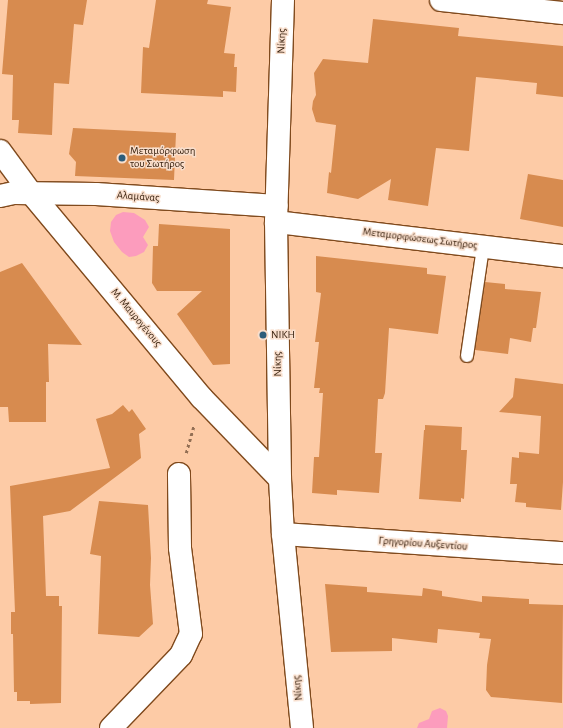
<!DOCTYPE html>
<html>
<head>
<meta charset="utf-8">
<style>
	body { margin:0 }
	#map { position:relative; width:563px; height:728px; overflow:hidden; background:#fdcba6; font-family:"Alegreya Sans",sans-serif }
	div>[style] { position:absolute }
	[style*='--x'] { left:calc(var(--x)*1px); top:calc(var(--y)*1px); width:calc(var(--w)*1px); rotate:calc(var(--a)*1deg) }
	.water>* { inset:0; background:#fc9cbd }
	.building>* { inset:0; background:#d78b4f }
	.path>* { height:2.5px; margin-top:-1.25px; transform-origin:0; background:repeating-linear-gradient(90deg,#936f54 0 3px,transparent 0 6px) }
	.roads { filter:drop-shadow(1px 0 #804a1d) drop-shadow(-1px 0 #804a1d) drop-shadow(0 1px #804a1d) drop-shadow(0 -1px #804a1d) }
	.service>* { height:12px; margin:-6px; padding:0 6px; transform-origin:6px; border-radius:6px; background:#fff }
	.minor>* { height:22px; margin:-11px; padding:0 11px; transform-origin:11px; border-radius:11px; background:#fff }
	.dots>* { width:11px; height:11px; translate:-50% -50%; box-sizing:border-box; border:2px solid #f8decc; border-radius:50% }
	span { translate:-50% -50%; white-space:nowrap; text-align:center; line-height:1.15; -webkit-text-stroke:3px #f8decc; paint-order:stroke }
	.street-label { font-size:11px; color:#361f0c }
	.poi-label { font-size:11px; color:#361f0c }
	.left { translate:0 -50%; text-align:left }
</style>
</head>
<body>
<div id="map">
	<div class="water">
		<div style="clip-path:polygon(123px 212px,134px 213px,145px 220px,149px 227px,143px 237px,148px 245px,144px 252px,136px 256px,129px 257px,122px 252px,114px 242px,110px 231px,111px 222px,116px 215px)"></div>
		<div style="clip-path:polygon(440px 708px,446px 711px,448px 716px,447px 728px,417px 728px,419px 723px,429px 719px,432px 711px)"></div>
	</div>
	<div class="building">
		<div style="clip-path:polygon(8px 0,87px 0,83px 25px,74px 24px,69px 84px,54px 83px,52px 135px,18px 133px,19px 120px,12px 120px,13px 75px,2px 74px)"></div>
		<div style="clip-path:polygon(156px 0,208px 0,207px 4px,231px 7px,224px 53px,235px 54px,234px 67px,237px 67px,236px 92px,223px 91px,223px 97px,141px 93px,143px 47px,149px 48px)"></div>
		<div style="clip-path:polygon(373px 19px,459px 28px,458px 36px,563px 46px,563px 97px,536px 94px,537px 83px,476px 77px,469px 151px,436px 148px,428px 206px,388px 200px,391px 179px,358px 199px,327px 193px,329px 172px,331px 173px,336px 125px,316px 122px,312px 109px,313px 101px,316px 95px,314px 73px,323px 59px,368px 63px)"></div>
		<div style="clip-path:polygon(73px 128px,176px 133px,174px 180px,75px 176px,76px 162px,69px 154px)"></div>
		<div style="clip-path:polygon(528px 174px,563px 180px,563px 227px,520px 219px)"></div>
		<div style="clip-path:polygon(159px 224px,230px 229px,230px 364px,213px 365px,177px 314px,202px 291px,157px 291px,152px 283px,153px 246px,158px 246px)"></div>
		<div style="clip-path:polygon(316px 256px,427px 268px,427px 274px,446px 276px,438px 334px,389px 328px,385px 393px,383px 399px,378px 399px,375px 453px,382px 453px,379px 493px,337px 490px,337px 495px,312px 493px,314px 457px,319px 457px,323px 393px,319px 393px,320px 388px,314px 388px,319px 342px,315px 342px,321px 293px,316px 292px)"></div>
		<div style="clip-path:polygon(22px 263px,82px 345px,48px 344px,49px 382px,46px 382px,46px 422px,9px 422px,8px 407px,0 407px,0 272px)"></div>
		<div style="clip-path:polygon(485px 282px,505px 284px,505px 289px,541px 292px,536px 328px,533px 328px,531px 342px,510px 338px,508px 354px,475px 350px)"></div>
		<div style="clip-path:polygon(515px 378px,563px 384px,563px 482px,561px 510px,526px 507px,526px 503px,515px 502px,517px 484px,510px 484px,512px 457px,519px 458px,519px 452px,539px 454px,541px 416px,499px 412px,513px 397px)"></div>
		<div style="clip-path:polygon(123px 405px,129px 412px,132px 409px,146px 429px,139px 434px,141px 458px,70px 511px,43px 516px,46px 596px,59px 596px,59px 606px,62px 606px,61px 703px,30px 704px,30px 701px,17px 701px,17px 692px,14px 692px,13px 634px,11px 634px,11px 612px,15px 612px,10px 486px,110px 468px,96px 419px,112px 414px)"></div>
		<div style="clip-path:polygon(425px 425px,462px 427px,461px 450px,467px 450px,464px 499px,461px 498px,461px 502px,419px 499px,424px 430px,425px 430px)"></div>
		<div style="clip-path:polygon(99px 501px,148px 505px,151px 558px,150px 585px,153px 624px,139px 637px,98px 634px,101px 556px,90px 554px)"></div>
		<div style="clip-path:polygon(325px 584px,367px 587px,367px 592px,422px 596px,423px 588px,442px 591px,442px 596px,482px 602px,482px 596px,529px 599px,529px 604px,563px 605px,562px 703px,491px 697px,486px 690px,487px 665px,491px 639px,479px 638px,480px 633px,438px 629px,437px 643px,392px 638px,392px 651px,331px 652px)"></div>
	</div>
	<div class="path">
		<div style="--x:186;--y:453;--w:29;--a:-74"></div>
	</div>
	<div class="roads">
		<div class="service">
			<div style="--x:467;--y:356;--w:110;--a:-81.6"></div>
		</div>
		<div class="minor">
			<div style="--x:283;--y:0;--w:222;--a:91.8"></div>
			<div style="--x:276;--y:222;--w:257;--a:89.1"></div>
			<div style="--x:280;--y:479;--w:55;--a:86.9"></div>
			<div style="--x:283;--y:534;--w:195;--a:84.4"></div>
			<div style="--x:441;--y:0;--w:123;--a:6.1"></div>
			<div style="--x:0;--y:151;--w:52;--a:53.6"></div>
			<div style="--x:31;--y:193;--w:267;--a:50.2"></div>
			<div style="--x:202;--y:398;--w:112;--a:46.1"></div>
			<div style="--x:0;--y:196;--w:14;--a:-12"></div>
			<div style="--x:14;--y:193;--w:82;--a:0.7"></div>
			<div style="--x:96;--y:194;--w:181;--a:3.8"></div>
			<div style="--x:276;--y:222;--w:289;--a:6.8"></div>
			<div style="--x:283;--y:534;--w:281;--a:3.9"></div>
			<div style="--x:111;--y:728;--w:101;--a:-46.2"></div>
			<div style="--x:181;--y:655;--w:23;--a:-65"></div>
			<div style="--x:191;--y:634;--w:87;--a:-97.3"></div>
			<div style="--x:180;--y:548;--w:74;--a:-90.8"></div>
		</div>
	</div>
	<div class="dots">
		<div style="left:122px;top:158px;background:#2c5d7b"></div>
		<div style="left:263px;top:335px;background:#2c5d7b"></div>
	</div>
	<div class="street-label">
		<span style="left:282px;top:41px;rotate:-88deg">Νίκης</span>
		<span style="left:138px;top:197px;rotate:4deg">Αλαμάνας</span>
		<span style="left:420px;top:239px;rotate:7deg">Μεταμορφώσεως Σωτήρος</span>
		<span style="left:136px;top:318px;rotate:50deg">Μ. Μαυρογένους</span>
		<span style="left:278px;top:364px;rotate:-91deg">Νίκης</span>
		<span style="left:423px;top:544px;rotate:4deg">Γρηγορίου Αυξεντίου</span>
		<span style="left:298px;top:688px;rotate:-96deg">Νίκης</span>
	</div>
	<div class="poi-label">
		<span class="left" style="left:130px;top:158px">Μεταμόρφωση<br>του Σωτήρος</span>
		<span class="left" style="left:271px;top:335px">ΝΙΚΗ</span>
	</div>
</div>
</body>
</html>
